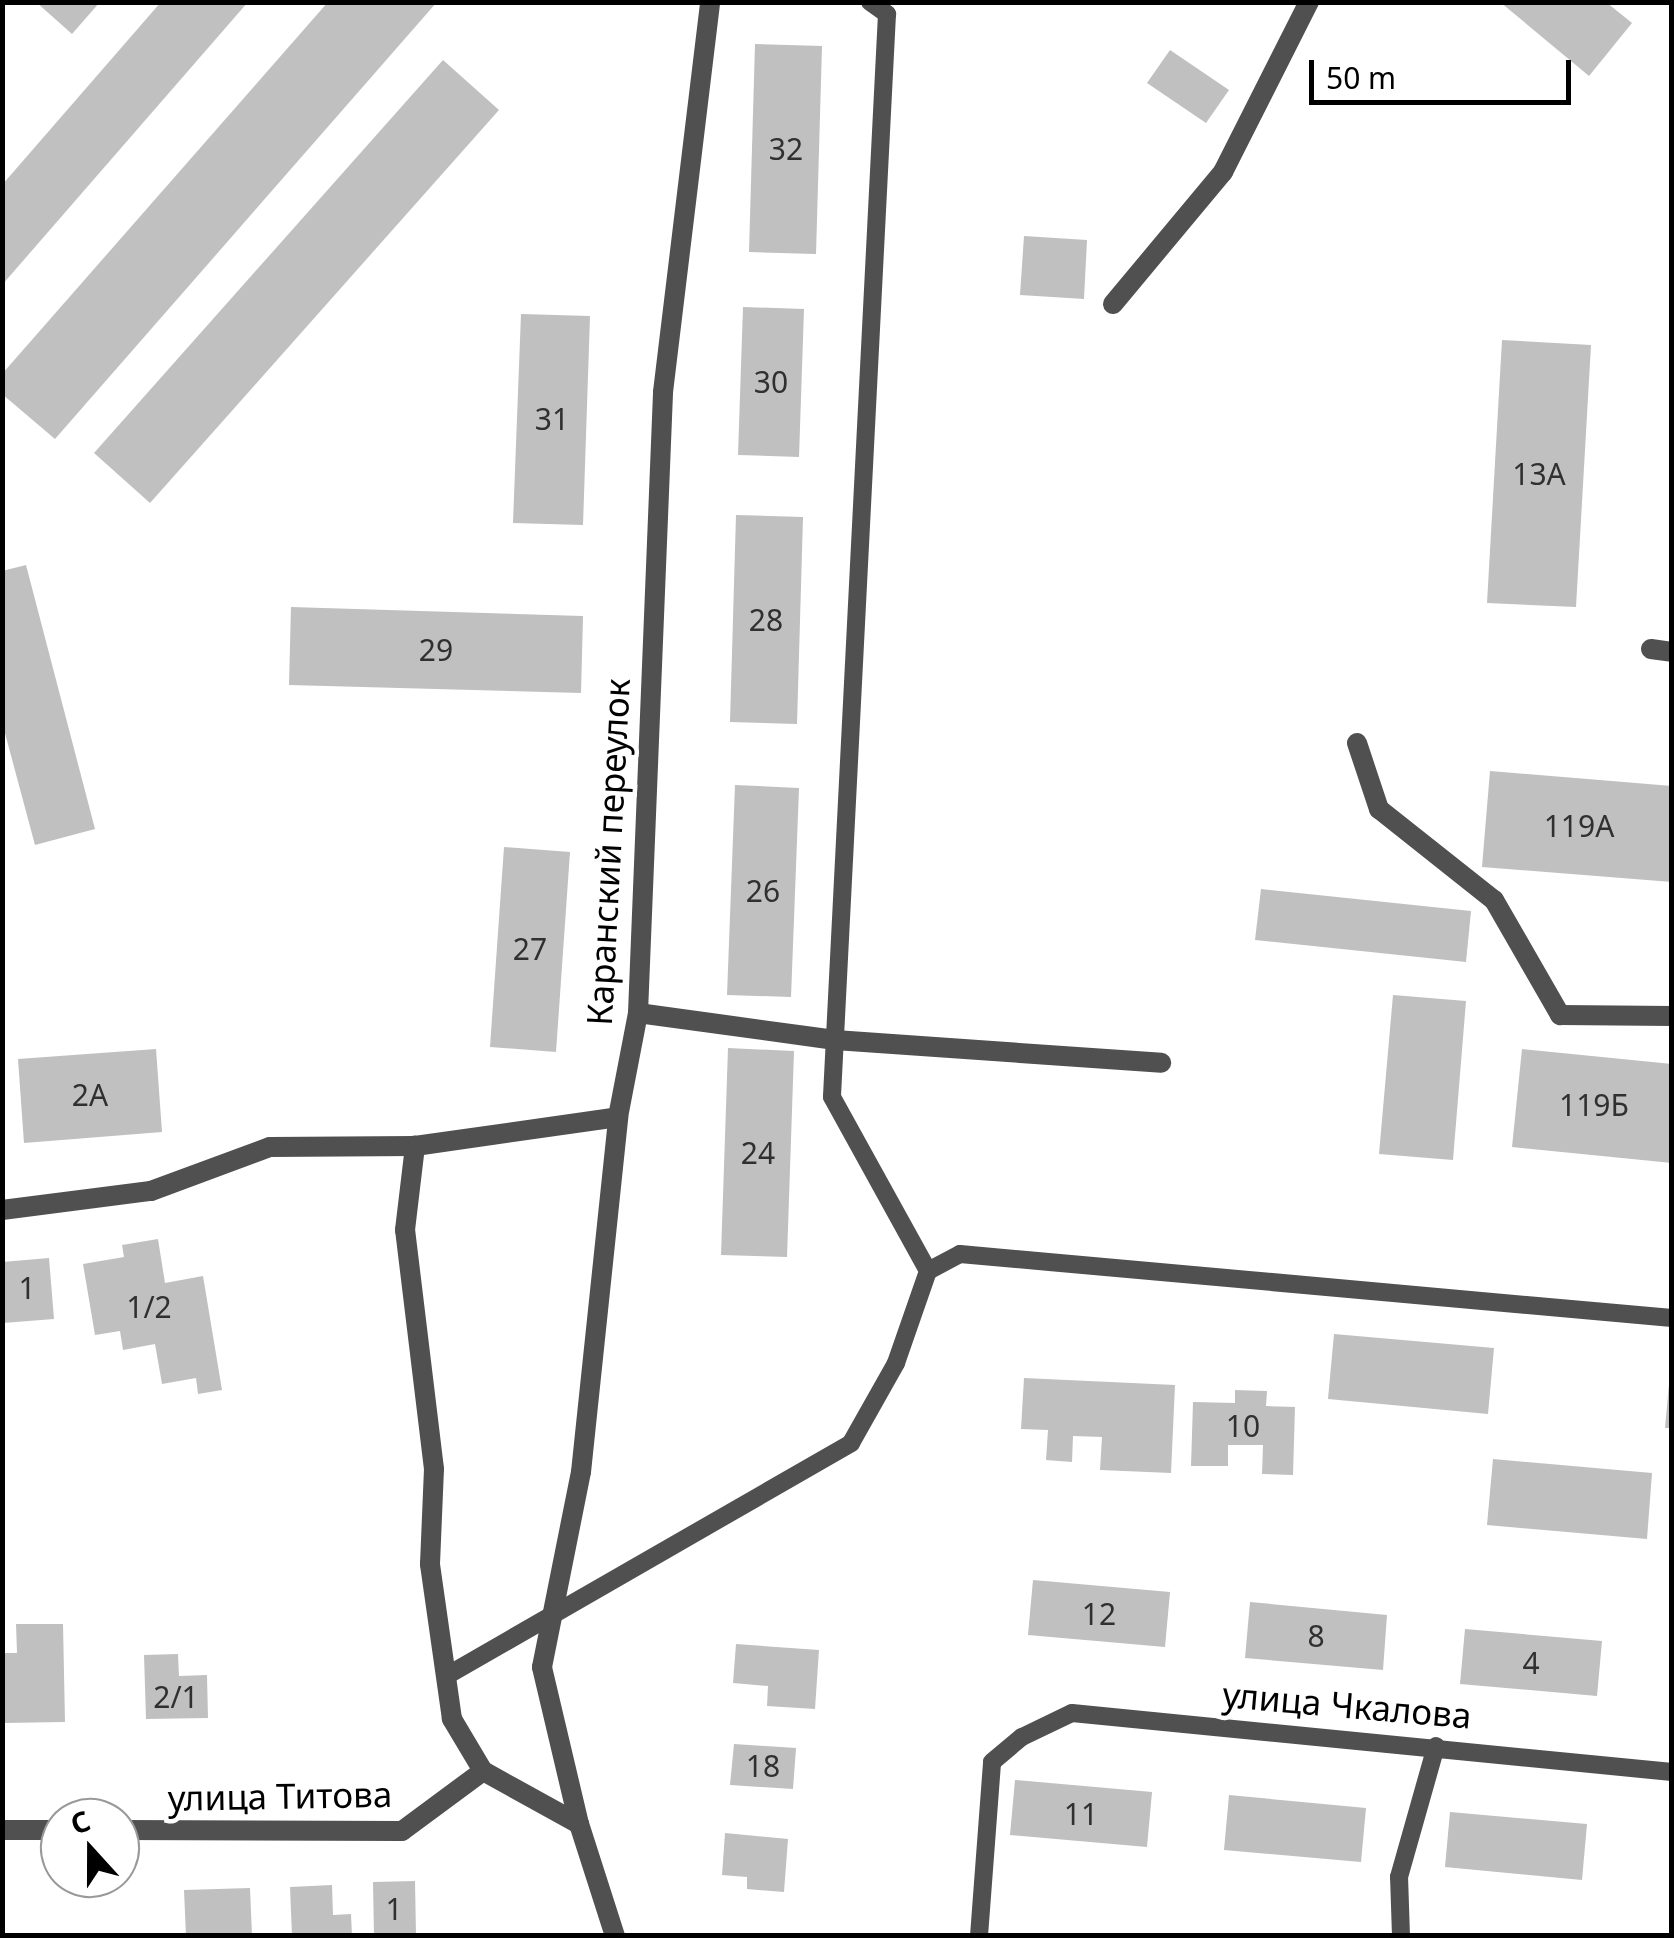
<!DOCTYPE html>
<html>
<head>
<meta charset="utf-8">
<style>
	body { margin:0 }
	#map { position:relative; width:1674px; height:1938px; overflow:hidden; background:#fff; font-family:"Noto Sans",sans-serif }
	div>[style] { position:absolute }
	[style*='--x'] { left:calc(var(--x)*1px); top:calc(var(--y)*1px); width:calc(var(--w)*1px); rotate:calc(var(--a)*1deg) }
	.building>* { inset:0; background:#c0c0c0 }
	.lane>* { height:18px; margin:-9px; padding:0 9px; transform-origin:9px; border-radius:9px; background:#505050 }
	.street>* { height:20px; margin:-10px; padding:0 10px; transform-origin:10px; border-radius:10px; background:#505050 }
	span { translate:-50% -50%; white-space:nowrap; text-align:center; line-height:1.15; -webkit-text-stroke:9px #fff; paint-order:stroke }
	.number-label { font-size:30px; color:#303030 }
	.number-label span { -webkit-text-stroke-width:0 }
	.street-label { font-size:35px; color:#000 }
	.frame { position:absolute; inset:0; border:5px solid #000; pointer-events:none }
	.north { position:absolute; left:40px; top:1798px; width:100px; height:100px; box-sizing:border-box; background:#fff; border:2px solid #999; border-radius:50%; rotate:339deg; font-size:28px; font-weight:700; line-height:40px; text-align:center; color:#000 }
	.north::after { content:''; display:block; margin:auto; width:35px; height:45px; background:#000; clip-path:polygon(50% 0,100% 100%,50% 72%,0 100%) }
	.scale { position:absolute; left:1309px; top:60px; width:262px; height:45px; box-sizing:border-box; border:5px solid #000; border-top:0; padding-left:12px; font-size:30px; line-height:35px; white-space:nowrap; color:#000; -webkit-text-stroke:8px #fff; paint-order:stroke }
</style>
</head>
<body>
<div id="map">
	<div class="building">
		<div style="clip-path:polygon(36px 2px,100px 2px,72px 34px)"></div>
		<div style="clip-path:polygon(161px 2px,248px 2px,2px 285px,2px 185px)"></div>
		<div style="clip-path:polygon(328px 2px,437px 2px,55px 439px,2px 394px,2px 374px)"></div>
		<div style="clip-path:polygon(1500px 2px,1606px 2px,1632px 23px,1589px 76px)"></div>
		<div style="clip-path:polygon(755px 44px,822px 46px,816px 254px,749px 252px)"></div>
		<div style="clip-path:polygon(1170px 50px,1229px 90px,1206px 123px,1147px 83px)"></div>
		<div style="clip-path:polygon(443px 60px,499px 110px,150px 503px,94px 453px)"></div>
		<div style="clip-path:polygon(1024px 236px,1087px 240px,1084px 299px,1020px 295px)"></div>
		<div style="clip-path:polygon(743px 307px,804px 309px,799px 457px,738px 455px)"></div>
		<div style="clip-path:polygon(521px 314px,590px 316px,583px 525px,513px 523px)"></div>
		<div style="clip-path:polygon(1502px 340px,1591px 345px,1576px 607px,1487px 603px)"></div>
		<div style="clip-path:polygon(736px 515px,803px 517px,797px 724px,730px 722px)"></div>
		<div style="clip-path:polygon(26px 565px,95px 829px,35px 845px,2px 722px,2px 571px)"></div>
		<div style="clip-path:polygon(291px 607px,583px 616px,581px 693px,289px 685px)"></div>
		<div style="clip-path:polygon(1490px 771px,1672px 786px,1672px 882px,1482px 867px)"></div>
		<div style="clip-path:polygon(735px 785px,799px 788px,791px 997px,727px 995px)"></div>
		<div style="clip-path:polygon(504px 847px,570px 852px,556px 1052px,490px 1047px)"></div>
		<div style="clip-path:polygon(1261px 889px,1471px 911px,1466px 962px,1255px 940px)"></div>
		<div style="clip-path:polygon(1393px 995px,1466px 1001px,1453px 1160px,1379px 1154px)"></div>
		<div style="clip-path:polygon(728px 1048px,794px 1051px,787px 1257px,721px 1255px)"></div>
		<div style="clip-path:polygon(156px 1049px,162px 1132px,24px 1143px,18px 1059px)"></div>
		<div style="clip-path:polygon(1522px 1049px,1672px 1064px,1672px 1163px,1512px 1147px)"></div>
		<div style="clip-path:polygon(158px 1239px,165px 1283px,203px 1276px,222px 1390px,198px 1394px,196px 1378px,162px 1384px,155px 1344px,123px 1350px,120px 1331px,95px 1335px,83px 1264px,124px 1257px,122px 1245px)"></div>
		<div style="clip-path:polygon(49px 1258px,54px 1319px,3px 1323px,2px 1262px)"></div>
		<div style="clip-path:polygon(1334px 1334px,1494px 1348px,1488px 1414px,1328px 1399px)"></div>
		<div style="clip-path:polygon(1024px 1378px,1175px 1385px,1171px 1473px,1100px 1470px,1102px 1437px,1073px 1436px,1072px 1462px,1046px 1460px,1048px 1430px,1021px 1429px)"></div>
		<div style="clip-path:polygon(1669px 1384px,1672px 1384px,1672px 1428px,1665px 1428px)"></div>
		<div style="clip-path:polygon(1235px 1390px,1267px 1391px,1266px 1406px,1295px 1407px,1293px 1475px,1262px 1474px,1263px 1445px,1228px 1445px,1228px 1466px,1191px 1466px,1193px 1402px,1235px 1403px)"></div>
		<div style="clip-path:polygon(1493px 1459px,1652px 1473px,1647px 1539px,1487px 1525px)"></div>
		<div style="clip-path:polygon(1033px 1580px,1170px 1592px,1165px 1647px,1028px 1635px)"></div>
		<div style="clip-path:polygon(1250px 1602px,1387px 1615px,1383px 1670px,1245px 1658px)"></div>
		<div style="clip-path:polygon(16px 1624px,63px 1624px,65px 1722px,2px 1723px,2px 1653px,17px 1653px)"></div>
		<div style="clip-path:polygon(1465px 1629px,1602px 1641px,1597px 1696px,1460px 1684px)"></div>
		<div style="clip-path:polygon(736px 1644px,819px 1650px,815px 1709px,767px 1706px,768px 1686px,733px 1683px)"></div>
		<div style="clip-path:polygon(178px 1654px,179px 1676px,207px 1675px,208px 1718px,146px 1719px,144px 1655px)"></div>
		<div style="clip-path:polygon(734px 1744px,796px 1748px,793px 1789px,730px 1785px)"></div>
		<div style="clip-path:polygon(1015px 1780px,1152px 1792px,1147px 1847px,1010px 1835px)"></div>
		<div style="clip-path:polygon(1229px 1795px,1366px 1808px,1361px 1862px,1224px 1850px)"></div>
		<div style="clip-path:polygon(1450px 1812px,1587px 1824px,1582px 1880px,1445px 1867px)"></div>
		<div style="clip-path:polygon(725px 1833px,788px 1839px,784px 1892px,747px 1889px,747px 1877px,722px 1875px)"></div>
		<div style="clip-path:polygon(415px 1881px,416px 1936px,374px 1936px,373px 1882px)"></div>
		<div style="clip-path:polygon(332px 1885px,333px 1915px,351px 1914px,352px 1936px,292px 1936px,290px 1887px)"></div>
		<div style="clip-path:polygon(250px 1888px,252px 1936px,186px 1936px,184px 1890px)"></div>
	</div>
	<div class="lane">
		<div style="--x:870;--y:2;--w:21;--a:35"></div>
		<div style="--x:887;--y:14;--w:1084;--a:92.91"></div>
		<div style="--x:832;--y:1097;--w:199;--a:61.1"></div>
		<div style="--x:448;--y:1675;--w:465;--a:-29.9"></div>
		<div style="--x:851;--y:1443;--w:92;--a:-60.6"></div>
		<div style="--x:896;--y:1363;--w:97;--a:-70.8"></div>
		<div style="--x:928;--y:1271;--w:36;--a:-28"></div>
		<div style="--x:960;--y:1254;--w:715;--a:5.14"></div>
		<div style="--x:979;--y:1936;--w:174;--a:-85.7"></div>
		<div style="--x:992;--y:1762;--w:39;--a:-40"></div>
		<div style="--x:1022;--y:1737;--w:55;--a:-25.6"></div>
		<div style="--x:1072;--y:1713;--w:603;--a:5.62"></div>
		<div style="--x:1401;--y:1936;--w:59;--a:-91.9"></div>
		<div style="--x:1399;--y:1877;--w:136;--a:-74.2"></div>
	</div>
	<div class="street">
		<div style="--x:1113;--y:304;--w:172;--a:-50.2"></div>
		<div style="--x:1223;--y:172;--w:191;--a:-63.2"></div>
		<div style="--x:1651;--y:649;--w:21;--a:8"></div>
		<div style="--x:1357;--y:743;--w:70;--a:71.6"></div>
		<div style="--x:1379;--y:809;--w:147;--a:38.4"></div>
		<div style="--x:1494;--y:900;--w:133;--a:60.1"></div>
		<div style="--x:1560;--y:1015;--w:112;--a:0.5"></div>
		<div style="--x:638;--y:1013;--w:199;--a:7.8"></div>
		<div style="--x:835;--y:1040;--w:327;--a:4"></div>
		<div style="--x:2;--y:1210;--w:150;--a:-7.3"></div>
		<div style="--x:151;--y:1191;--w:127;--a:-20.3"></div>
		<div style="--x:270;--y:1147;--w:145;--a:-0.4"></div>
		<div style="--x:579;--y:1824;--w:161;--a:-103.3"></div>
		<div style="--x:542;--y:1667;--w:199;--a:-78.7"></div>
		<div style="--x:581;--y:1472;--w:357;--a:-84"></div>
		<div style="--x:2;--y:1830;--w:58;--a:0"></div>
		<div style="--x:120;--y:1830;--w:282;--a:0.2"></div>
		<div style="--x:402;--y:1831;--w:101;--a:-36.5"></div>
		<div style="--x:615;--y:1936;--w:118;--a:-107.8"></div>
		<div style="--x:579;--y:1824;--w:110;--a:-151.1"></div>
		<div style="--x:483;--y:1771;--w:61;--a:-120.8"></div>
		<div style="--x:452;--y:1719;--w:157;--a:-98.1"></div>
		<div style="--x:430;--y:1564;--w:95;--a:-87.6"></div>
		<div style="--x:434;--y:1469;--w:241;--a:-96.9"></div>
		<div style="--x:405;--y:1230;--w:85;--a:-83.2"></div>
		<div style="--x:415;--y:1146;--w:205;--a:-8.1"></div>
		<div style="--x:618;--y:1117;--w:106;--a:-79.1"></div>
		<div style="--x:638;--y:1013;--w:622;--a:-87.69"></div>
		<div style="--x:663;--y:392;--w:393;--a:-83.1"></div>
	</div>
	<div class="number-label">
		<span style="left:786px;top:149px">32</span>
		<span style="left:771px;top:382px">30</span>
		<span style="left:552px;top:419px">31</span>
		<span style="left:1539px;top:474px">13А</span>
		<span style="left:766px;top:620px">28</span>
		<span style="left:436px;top:650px">29</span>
		<span style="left:1579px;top:826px">119А</span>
		<span style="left:763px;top:891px">26</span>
		<span style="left:530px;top:949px">27</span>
		<span style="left:90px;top:1095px">2А</span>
		<span style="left:1594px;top:1105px">119Б</span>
		<span style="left:758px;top:1153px">24</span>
		<span style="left:27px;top:1288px">1</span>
		<span style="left:149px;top:1307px">1/2</span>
		<span style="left:1243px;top:1426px">10</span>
		<span style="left:1099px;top:1614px">12</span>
		<span style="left:1316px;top:1636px">8</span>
		<span style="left:1531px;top:1663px">4</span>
		<span style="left:176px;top:1697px">2/1</span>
		<span style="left:763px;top:1766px">18</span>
		<span style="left:1081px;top:1814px">11</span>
		<span style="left:394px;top:1909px">1</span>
	</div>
	<div class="street-label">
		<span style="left:608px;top:852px;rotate:-87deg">Каранский переулок</span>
		<span style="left:1347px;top:1705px;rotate:5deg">улица Чкалова</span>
		<span style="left:280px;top:1796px;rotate:-1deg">улица Титова</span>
	</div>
	<div class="frame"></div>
	<div class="north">С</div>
	<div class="scale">50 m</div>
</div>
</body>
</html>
